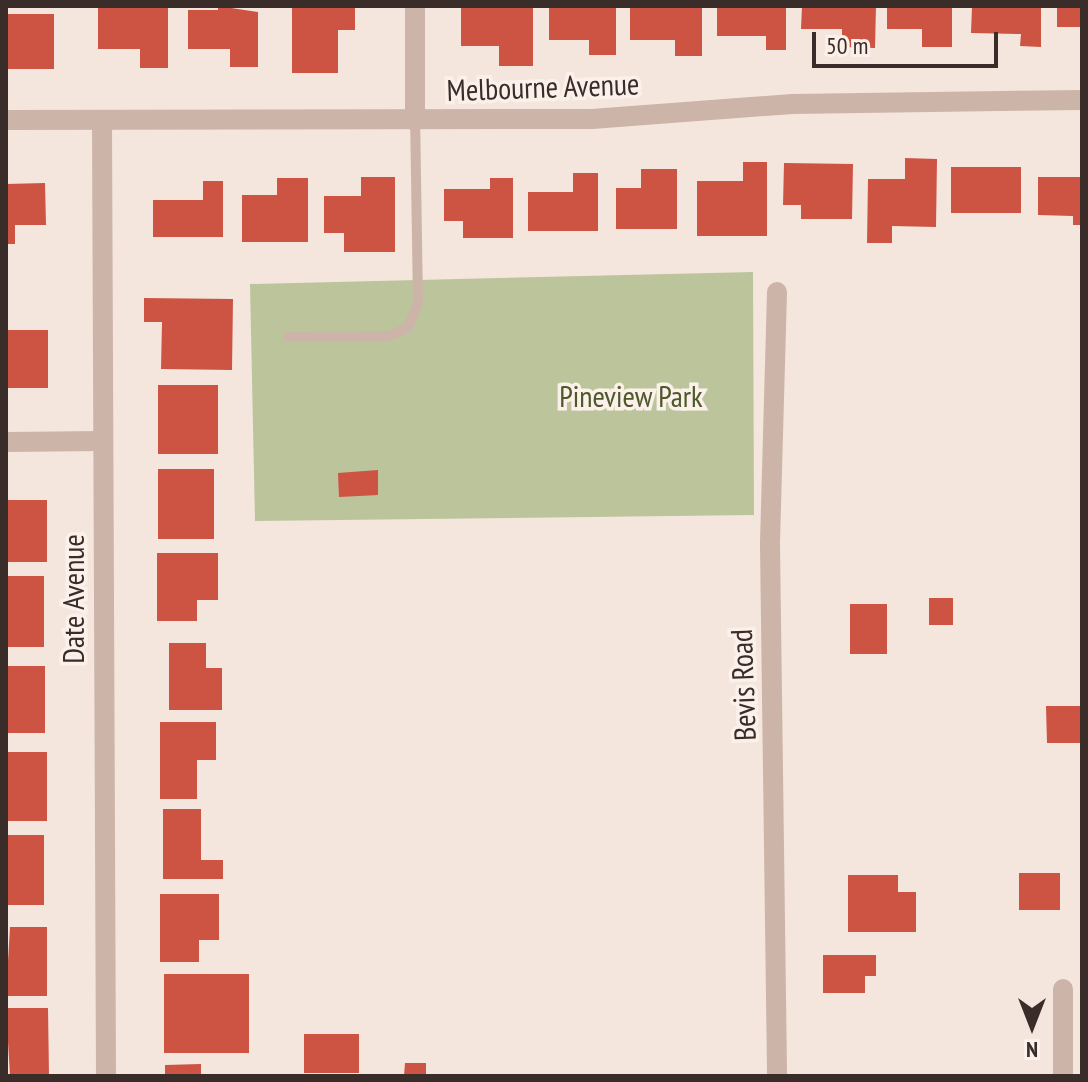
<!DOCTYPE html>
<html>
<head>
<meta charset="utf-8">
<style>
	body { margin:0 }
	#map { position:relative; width:1088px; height:1082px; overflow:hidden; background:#f4e6dd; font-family:"PT Sans Narrow",sans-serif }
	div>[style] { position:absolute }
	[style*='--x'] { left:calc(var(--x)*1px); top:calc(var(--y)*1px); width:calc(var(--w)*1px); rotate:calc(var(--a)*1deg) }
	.green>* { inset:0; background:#bcc49c }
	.building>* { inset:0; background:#cd5343 }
	.lane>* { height:10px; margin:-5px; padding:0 5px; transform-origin:5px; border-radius:5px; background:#cdb4a8 }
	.street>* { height:20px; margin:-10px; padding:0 10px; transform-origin:10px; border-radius:10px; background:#cdb4a8 }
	span { translate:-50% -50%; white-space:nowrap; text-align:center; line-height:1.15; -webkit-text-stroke:7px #fbf1ea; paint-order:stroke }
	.street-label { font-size:30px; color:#3a2c29 }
	.park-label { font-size:30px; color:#4e592b }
	.frame { position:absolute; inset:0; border:8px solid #3a2c29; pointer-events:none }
	.north { position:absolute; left:992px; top:986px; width:80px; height:80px; -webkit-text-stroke:6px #fbf1ea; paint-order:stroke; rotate:180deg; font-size:22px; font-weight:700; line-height:32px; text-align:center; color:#3a2c29 }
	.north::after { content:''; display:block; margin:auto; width:28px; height:36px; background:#3a2c29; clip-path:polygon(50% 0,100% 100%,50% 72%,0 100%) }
	.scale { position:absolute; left:812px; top:32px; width:186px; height:36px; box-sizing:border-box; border:4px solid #3a2c29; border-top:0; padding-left:10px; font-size:24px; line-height:28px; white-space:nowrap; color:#3a2c29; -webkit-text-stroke:6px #fbf1ea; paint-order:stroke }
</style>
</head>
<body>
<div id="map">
	<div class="green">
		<div style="clip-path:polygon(753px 272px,754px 515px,255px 521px,250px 284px)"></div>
	</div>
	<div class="building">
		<div style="clip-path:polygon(218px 6px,258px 12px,258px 67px,230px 67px,230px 49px,188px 49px,188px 10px,218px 10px)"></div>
		<div style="clip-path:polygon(292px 6px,355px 6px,355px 30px,338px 30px,338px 73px,292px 73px)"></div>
		<div style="clip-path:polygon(549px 6px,616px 6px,616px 55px,589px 55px,589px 40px,549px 40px)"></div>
		<div style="clip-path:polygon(630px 6px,702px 6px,702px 56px,675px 56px,675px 40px,630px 40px)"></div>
		<div style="clip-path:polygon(717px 6px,786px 6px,786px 50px,766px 50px,766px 36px,717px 36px)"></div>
		<div style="clip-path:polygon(802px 6px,876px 6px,875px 48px,842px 47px,842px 29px,801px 29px)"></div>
		<div style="clip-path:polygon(887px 6px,952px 6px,952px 47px,922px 47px,922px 29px,887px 29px)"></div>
		<div style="clip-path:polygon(972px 6px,1041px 6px,1041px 47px,1020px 46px,1021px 34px,971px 33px)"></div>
		<div style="clip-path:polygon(1057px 6px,1082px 6px,1082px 27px,1057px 27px)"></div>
		<div style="clip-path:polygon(98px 7px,168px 7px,168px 68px,140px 68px,140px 49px,98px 49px)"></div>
		<div style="clip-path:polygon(461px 8px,533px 8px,533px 66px,499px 66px,499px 46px,461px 46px)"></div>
		<div style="clip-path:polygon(6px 14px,54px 14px,54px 69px,6px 69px)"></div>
		<div style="clip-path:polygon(905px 158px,937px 159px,936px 227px,892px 226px,892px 243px,867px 243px,868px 179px,905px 179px)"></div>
		<div style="clip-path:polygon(743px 162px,767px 162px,767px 236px,697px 236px,697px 181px,743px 181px)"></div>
		<div style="clip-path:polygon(784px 163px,853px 164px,852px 219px,801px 219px,801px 205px,783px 205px)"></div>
		<div style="clip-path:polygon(951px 167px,1021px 167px,1021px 213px,951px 213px)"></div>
		<div style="clip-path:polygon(641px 169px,677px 169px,677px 229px,616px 229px,616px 188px,641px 188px)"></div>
		<div style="clip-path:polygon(573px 173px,598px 173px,598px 231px,528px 231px,528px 192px,573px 192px)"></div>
		<div style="clip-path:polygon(361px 177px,395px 177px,395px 252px,344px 252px,344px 233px,324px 233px,324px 196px,361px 196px)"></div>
		<div style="clip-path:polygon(1038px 177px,1082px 177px,1082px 225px,1073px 225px,1073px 216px,1038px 215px)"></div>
		<div style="clip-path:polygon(277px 178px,308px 178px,308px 242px,242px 242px,242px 195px,277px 195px)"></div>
		<div style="clip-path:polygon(490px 178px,513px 178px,513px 238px,463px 238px,463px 221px,444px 221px,444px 189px,490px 189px)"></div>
		<div style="clip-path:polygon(203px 181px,223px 181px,223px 237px,153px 237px,153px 200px,203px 200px)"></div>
		<div style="clip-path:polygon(45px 183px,46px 225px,15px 225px,15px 244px,6px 244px,6px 184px)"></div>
		<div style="clip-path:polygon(144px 298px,233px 299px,232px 370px,161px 369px,162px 322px,144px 322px)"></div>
		<div style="clip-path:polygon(6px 330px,48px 330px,48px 388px,6px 388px)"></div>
		<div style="clip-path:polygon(158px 385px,218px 385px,218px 454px,158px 454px)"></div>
		<div style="clip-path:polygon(158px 469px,214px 469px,214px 539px,158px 539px)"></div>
		<div style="clip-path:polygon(378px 470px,378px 495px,339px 497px,338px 473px)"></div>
		<div style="clip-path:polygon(6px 500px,47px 500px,47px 562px,6px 562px)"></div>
		<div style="clip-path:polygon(157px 553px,218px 553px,218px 600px,197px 600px,197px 621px,157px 621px)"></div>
		<div style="clip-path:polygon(6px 576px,44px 576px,44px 647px,6px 647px)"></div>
		<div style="clip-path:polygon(929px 598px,953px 598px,953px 625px,929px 625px)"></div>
		<div style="clip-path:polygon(850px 604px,887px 604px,887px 654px,850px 654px)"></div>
		<div style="clip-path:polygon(169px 643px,206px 643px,206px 668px,222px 668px,222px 710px,169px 710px)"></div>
		<div style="clip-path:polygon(6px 666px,45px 666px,45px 733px,6px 733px)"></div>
		<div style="clip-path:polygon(1046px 706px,1082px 706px,1082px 743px,1047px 743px)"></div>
		<div style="clip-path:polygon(160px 722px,216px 722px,216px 760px,197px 760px,197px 799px,160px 799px)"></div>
		<div style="clip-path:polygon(6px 752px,47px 752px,47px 821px,6px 821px)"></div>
		<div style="clip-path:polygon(163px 809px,201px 809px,201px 860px,223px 860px,223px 879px,163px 879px)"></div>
		<div style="clip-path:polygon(6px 835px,44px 835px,44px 905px,6px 905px)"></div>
		<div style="clip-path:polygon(1019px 873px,1060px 873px,1060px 910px,1019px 910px)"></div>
		<div style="clip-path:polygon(848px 875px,898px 875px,898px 892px,916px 892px,916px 932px,848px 932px)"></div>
		<div style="clip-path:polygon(160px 894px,219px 894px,219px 940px,199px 940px,199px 962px,160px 962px)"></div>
		<div style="clip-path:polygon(10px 927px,47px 927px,47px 996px,6px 996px)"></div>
		<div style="clip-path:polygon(823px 955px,876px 955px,876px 976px,865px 976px,865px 993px,823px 993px)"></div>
		<div style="clip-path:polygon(164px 974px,249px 974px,249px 1053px,164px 1053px)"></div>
		<div style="clip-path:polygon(6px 1008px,48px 1008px,49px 1076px,10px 1076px)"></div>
		<div style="clip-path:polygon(304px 1034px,359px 1034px,359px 1073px,304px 1073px)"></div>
		<div style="clip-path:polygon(405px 1063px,426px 1063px,426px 1076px,404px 1076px)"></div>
		<div style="clip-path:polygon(201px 1064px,201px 1076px,165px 1076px,165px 1065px)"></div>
	</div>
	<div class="lane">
		<div style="--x:288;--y:337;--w:100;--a:-0.6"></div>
		<div style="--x:388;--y:336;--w:22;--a:-22"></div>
		<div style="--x:408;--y:328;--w:27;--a:-68"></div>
		<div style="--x:418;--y:303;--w:182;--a:-90.9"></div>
	</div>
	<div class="street">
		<div style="--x:6;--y:120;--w:586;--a:-0.1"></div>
		<div style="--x:592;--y:119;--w:201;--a:-4.3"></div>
		<div style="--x:792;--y:104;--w:290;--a:-0.8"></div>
		<div style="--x:415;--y:121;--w:115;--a:-90"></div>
		<div style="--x:102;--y:122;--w:954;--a:89.76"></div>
		<div style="--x:777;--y:292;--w:253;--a:91.6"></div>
		<div style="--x:770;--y:545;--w:531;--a:89.24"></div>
		<div style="--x:6;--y:442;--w:96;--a:-0.6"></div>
		<div style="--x:1063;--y:989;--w:87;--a:90"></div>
	</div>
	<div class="street-label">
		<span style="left:543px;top:87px;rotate:-2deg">Melbourne Avenue</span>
		<span style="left:73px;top:599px;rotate:-90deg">Date Avenue</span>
		<span style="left:743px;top:685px;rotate:-92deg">Bevis Road</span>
	</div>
	<div class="park-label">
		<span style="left:631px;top:396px">Pineview Park</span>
	</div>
	<div class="frame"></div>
	<div class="north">N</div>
	<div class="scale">50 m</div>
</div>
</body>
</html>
